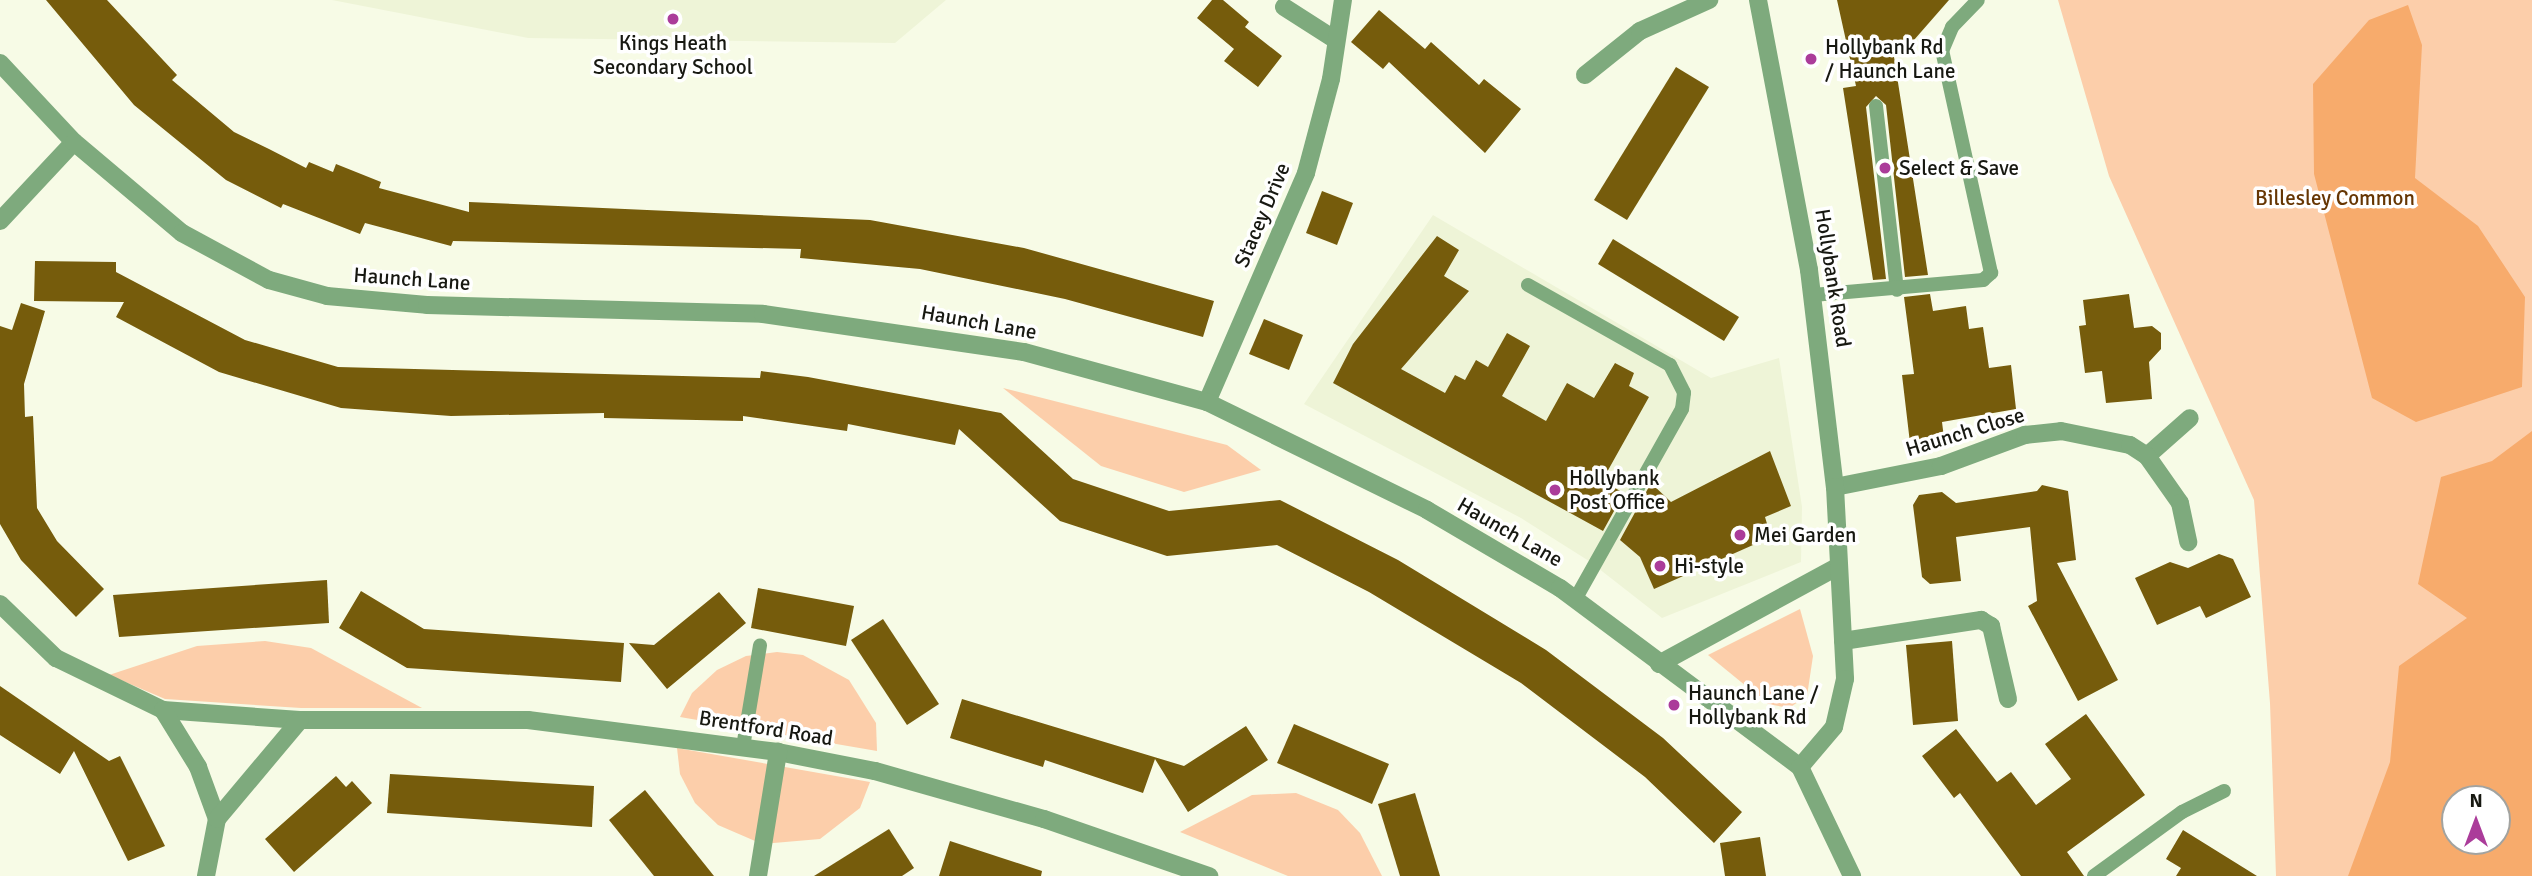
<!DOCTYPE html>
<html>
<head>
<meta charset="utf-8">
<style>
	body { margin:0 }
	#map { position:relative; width:2532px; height:876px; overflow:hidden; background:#f7fbe6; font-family:Signika,sans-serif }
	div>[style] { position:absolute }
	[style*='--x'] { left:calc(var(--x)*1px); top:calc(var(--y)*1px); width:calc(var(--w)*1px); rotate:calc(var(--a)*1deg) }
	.built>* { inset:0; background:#eef4d7 }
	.green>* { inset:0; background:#fcceaa }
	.forest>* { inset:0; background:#f7ab6c }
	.building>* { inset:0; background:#765c0c }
	.service>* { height:14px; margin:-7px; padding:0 7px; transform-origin:7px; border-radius:7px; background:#7eaa7d }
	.minor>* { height:18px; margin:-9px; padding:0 9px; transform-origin:9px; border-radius:9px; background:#7eaa7d }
	.tertiary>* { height:18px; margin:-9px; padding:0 9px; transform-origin:9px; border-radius:9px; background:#7eaa7d }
	.dots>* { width:19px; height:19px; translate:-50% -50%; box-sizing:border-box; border:4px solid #fff; border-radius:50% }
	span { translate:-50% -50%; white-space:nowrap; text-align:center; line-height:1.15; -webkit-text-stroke:7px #fff; paint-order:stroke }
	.poi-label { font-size:21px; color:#171811 }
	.left { translate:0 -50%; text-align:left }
	.park-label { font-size:21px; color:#663603 }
	.street-label { font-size:21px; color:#171811 }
	.north { position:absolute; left:2441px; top:785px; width:70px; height:70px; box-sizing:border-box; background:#fff; border:2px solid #a2a3a0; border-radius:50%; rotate:0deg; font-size:19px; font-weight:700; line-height:28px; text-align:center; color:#171811 }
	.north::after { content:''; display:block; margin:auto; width:24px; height:32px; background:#ab3c9a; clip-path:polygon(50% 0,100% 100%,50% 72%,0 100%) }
</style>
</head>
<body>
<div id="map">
	<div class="built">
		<div style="clip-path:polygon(332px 0,946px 0,895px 43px,528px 38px)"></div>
		<div style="clip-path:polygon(1433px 215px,1711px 378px,1779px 358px,1802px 507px,1801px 562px,1662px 618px,1589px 561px,1521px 518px,1304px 404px)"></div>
	</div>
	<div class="green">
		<div style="clip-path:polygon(evenodd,2058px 0,2532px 0,2532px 876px,2276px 876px,2270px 703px,2254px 500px,2109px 176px,2058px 0,2455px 799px,2497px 799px,2497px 841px,2455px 841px,2455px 799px)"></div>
		<div style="clip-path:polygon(1003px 388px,1227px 445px,1261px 470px,1184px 492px,1101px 466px)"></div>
		<div style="clip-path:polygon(1800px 609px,1813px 656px,1807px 696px,1789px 708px,1768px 704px,1708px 655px)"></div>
		<div style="clip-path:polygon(265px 641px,311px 648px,422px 708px,301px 708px,165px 699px,109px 675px,197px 646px)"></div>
		<div style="clip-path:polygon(777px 652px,803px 655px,849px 680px,876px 723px,877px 751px,680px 717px,692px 693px,717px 670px,746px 656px)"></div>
		<div style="clip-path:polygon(677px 748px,870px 782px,860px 808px,820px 839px,762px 844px,718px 825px,695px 803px,680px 774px)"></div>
		<div style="clip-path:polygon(1296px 793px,1338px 810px,1360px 833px,1382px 876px,1288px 876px,1180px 832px,1252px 795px)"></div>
	</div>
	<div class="forest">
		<div style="clip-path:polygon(2408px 5px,2422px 45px,2415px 178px,2478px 226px,2525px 297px,2522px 387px,2416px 422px,2372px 398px,2314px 174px,2313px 84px,2369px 20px)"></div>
		<div style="clip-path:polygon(evenodd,2532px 431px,2532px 876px,2348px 876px,2390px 762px,2399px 666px,2467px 618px,2418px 584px,2441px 477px,2492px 461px,2532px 431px,2497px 799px,2497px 841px,2455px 841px,2455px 799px,2497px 799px)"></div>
	</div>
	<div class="building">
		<div style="clip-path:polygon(46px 0,107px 0,177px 75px,172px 80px,234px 132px,269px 149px,306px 168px,309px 162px,333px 172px,336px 164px,381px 182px,379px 188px,469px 212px,469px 202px,870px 220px,1024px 248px,1214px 301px,1203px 337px,1065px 299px,920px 269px,800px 258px,801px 249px,453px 241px,451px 246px,365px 223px,360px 234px,283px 204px,281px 208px,226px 180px,134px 105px)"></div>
		<div style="clip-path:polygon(1212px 0,1223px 0,1249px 22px,1245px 27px,1282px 56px,1258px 87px,1224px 61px,1234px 49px,1197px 18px)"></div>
		<div style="clip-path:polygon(1837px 0,1949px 0,1914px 40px,1892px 44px,1928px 275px,1905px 277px,1886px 105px,1876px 96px,1866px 107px,1886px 279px,1873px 280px,1843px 88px,1856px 86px)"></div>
		<div style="clip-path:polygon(1379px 10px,1425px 49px,1431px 42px,1479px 85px,1484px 79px,1521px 109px,1485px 153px,1389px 62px,1383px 69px,1351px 42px)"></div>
		<div style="clip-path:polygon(1676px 67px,1709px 87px,1627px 220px,1594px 200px)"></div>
		<div style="clip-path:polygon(1322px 191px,1353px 203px,1337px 245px,1306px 233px)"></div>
		<div style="clip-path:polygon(1437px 236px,1459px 250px,1444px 276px,1469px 291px,1401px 369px,1445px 393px,1455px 375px,1465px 380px,1476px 360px,1488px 367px,1507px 333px,1530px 346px,1502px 396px,1546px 421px,1567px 383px,1594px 398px,1615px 363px,1634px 373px,1629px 386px,1649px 397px,1602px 481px,1624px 493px,1603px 531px,1333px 383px,1353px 344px)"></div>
		<div style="clip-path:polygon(1613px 239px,1739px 317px,1724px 341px,1598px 264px)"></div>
		<div style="clip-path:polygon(35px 261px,116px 262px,116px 272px,245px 340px,338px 367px,760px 378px,761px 371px,808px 377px,1001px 413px,1073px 479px,1169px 511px,1280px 500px,1398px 560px,1546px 650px,1663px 738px,1742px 812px,1714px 843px,1645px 777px,1521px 683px,1369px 592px,1277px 545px,1167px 556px,1060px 521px,959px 429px,955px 445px,848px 424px,847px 431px,743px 416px,743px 421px,604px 418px,604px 413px,451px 416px,341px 408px,219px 372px,116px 317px,124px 302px,34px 301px)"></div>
		<div style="clip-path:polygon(1930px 294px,1933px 311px,1966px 306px,1969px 329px,1983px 327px,1989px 368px,2011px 365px,2016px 409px,1942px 422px,1944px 438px,1937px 448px,1918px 450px,1910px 443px,1902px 375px,1914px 374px,1904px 297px)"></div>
		<div style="clip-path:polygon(2129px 294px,2134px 328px,2152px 326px,2161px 333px,2161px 349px,2149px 362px,2152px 399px,2106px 403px,2102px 371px,2085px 373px,2079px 326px,2086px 325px,2083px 300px)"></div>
		<div style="clip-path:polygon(21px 303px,45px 311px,24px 384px,25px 417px,33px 416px,37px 508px,57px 541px,104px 589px,76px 617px,21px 560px,0 524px,0 326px,12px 330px)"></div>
		<div style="clip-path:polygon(1264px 319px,1303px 335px,1289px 370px,1249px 354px)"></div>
		<div style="clip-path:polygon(1770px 451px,1791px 506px,1765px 517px,1771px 537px,1654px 589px,1640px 557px,1620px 540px,1651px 483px,1671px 502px)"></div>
		<div style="clip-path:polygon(2042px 485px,2068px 491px,2076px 560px,2057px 563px,2118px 680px,2078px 701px,2028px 606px,2037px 601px,2030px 527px,1956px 537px,1961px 581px,1930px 584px,1922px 577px,1913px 505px,1919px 495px,1942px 492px,1956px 503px,2037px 491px)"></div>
		<div style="clip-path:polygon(2219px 554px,2233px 559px,2251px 597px,2206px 618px,2200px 606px,2157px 625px,2135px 578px,2170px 562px,2188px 568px)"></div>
		<div style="clip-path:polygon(327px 580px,329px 623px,119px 637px,113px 595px)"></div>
		<div style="clip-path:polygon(758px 588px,854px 606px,846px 646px,751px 628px)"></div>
		<div style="clip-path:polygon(361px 591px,424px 629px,624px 643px,621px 682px,407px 668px,339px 628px)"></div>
		<div style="clip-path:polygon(719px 592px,746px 623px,667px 689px,629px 643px,654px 645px)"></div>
		<div style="clip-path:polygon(883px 619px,939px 704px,907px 725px,851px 640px)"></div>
		<div style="clip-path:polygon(1952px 641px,1958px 721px,1913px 725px,1906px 645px)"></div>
		<div style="clip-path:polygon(0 686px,109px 761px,120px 756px,165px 846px,128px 861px,74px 751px,60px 774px,0 735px)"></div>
		<div style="clip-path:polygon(962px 699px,1184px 766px,1246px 726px,1268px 760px,1188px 812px,1155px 759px,1143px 793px,1045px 760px,1043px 767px,950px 738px)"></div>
		<div style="clip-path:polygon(2086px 714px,2145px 795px,2067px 852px,2084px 876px,2021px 876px,1960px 793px,1954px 798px,1922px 756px,1956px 729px,1997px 782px,2011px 772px,2036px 805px,2071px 779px,2045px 744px)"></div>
		<div style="clip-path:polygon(1294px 724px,1389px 764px,1372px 804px,1277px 763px)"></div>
		<div style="clip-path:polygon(390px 774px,594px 786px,592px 827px,387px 813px)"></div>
		<div style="clip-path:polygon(336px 776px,346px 787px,352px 781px,372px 803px,294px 872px,265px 839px)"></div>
		<div style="clip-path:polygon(645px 790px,714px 876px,654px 876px,609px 820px)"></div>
		<div style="clip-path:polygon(1415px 793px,1440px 876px,1400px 876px,1378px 804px)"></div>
		<div style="clip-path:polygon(889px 829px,914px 868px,902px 876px,814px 876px)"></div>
		<div style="clip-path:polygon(2183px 830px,2257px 876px,2176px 876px,2181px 868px,2166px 859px)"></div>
		<div style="clip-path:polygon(1760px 837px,1766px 876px,1725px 876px,1720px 843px)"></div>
		<div style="clip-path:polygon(950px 841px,1042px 871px,1041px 876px,939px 876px)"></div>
	</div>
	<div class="service">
		<div style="--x:1876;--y:106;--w:185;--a:83.5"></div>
		<div style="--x:1528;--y:285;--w:163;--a:29.4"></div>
		<div style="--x:1670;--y:365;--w:31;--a:63"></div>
		<div style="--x:1684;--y:393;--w:16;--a:97"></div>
		<div style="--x:1682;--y:409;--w:219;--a:119.3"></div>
		<div style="--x:1813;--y:295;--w:171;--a:-5"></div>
		<div style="--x:1983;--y:280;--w:11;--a:-41"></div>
		<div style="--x:1991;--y:273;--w:227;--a:-102.4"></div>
		<div style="--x:1942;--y:51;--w:26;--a:-67"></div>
		<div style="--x:1952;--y:27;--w:37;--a:-46"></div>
		<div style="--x:743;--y:747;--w:103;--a:-80.5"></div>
		<div style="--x:2094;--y:876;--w:109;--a:-36"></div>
		<div style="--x:2182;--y:812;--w:47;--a:-26.6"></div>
	</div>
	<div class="minor">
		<div style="--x:1284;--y:7;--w:59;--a:32.6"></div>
		<div style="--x:1585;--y:75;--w:70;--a:-38.7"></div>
		<div style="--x:1640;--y:31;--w:76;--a:-24.2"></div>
		<div style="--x:0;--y:221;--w:108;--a:-46.9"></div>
		<div style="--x:1207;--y:402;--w:249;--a:-66.6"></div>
		<div style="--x:1306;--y:173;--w:97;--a:-75.1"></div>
		<div style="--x:1331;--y:79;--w:80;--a:-81.4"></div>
		<div style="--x:2147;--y:456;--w:57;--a:-41.5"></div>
		<div style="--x:1835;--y:487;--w:108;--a:-11.2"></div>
		<div style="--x:1941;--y:466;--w:90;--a:-20.3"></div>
		<div style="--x:2025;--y:435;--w:36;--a:-6"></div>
		<div style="--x:2061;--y:431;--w:70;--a:11.5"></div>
		<div style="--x:2130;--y:445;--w:20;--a:33"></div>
		<div style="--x:2147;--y:456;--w:57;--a:54.9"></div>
		<div style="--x:2180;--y:503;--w:40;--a:78"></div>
		<div style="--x:0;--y:604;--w:78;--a:44"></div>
		<div style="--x:56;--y:658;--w:119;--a:25.9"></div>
		<div style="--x:163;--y:710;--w:137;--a:4.2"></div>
		<div style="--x:300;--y:720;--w:228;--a:0"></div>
		<div style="--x:528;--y:720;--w:252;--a:7.3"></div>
		<div style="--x:778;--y:752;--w:99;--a:11.1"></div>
		<div style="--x:875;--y:771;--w:176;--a:15.9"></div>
		<div style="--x:1044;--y:819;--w:175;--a:19.1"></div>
		<div style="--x:1843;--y:641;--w:140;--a:-8.7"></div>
		<div style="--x:1981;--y:620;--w:12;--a:31"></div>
		<div style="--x:1991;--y:626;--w:75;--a:76.9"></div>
		<div style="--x:1659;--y:664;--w:205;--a:-28.6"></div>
		<div style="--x:163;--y:710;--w:67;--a:58.4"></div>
		<div style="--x:198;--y:767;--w:55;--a:69.9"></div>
		<div style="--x:206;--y:876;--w:58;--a:-79.1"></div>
		<div style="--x:217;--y:819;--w:129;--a:-50"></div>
		<div style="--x:758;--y:876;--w:126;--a:-80.8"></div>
	</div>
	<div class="tertiary">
		<div style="--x:1758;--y:0;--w:275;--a:79.3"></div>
		<div style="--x:1809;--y:270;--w:219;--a:83.2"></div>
		<div style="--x:1835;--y:487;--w:192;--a:87"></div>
		<div style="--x:1845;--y:679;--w:49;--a:102.9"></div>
		<div style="--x:1834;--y:727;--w:52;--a:130.4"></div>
		<div style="--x:0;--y:63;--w:108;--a:46.9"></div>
		<div style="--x:74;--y:142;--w:141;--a:40.1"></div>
		<div style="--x:182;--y:233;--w:99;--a:28.4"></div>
		<div style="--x:269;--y:280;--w:60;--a:15.4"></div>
		<div style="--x:327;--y:296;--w:100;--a:5.1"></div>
		<div style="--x:427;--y:305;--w:336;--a:1.5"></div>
		<div style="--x:763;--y:314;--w:264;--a:8.3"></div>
		<div style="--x:1024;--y:352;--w:190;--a:15.3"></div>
		<div style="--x:1207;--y:402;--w:245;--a:26.1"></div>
		<div style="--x:1427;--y:510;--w:154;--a:30.4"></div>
		<div style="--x:1560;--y:588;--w:299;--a:36.7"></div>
		<div style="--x:1800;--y:767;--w:121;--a:64.5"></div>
	</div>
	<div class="dots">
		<div style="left:673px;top:19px;background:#ab3c9a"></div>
		<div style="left:1811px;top:59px;background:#ab3c9a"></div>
		<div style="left:1885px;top:168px;background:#ab3c9a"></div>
		<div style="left:1555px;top:490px;background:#ab3c9a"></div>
		<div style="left:1740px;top:535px;background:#ab3c9a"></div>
		<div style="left:1660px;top:566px;background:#ab3c9a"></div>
		<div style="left:1674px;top:705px;background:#ab3c9a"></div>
	</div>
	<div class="poi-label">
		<span style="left:673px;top:55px">Kings Heath<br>Secondary School</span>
		<span class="left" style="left:1825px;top:59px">Hollybank Rd<br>/ Haunch Lane</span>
		<span class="left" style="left:1899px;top:168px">Select &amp; Save</span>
		<span class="left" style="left:1569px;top:490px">Hollybank<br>Post Office</span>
		<span class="left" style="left:1754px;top:535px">Mei Garden</span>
		<span class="left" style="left:1674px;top:566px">Hi-style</span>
		<span class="left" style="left:1688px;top:705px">Haunch Lane /<br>Hollybank Rd</span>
	</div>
	<div class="park-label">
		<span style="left:2335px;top:198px">Billesley Common</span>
	</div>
	<div class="street-label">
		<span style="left:1262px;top:215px;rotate:-67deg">Stacey Drive</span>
		<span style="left:1833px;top:278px;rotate:81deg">Hollybank Road</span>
		<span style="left:412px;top:279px;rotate:4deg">Haunch Lane</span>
		<span style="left:979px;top:322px;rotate:10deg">Haunch Lane</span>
		<span style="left:1965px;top:432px;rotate:-17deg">Haunch Close</span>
		<span style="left:1510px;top:532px;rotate:30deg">Haunch Lane</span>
		<span style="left:766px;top:728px;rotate:9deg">Brentford Road</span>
	</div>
	<div class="north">N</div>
</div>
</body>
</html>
